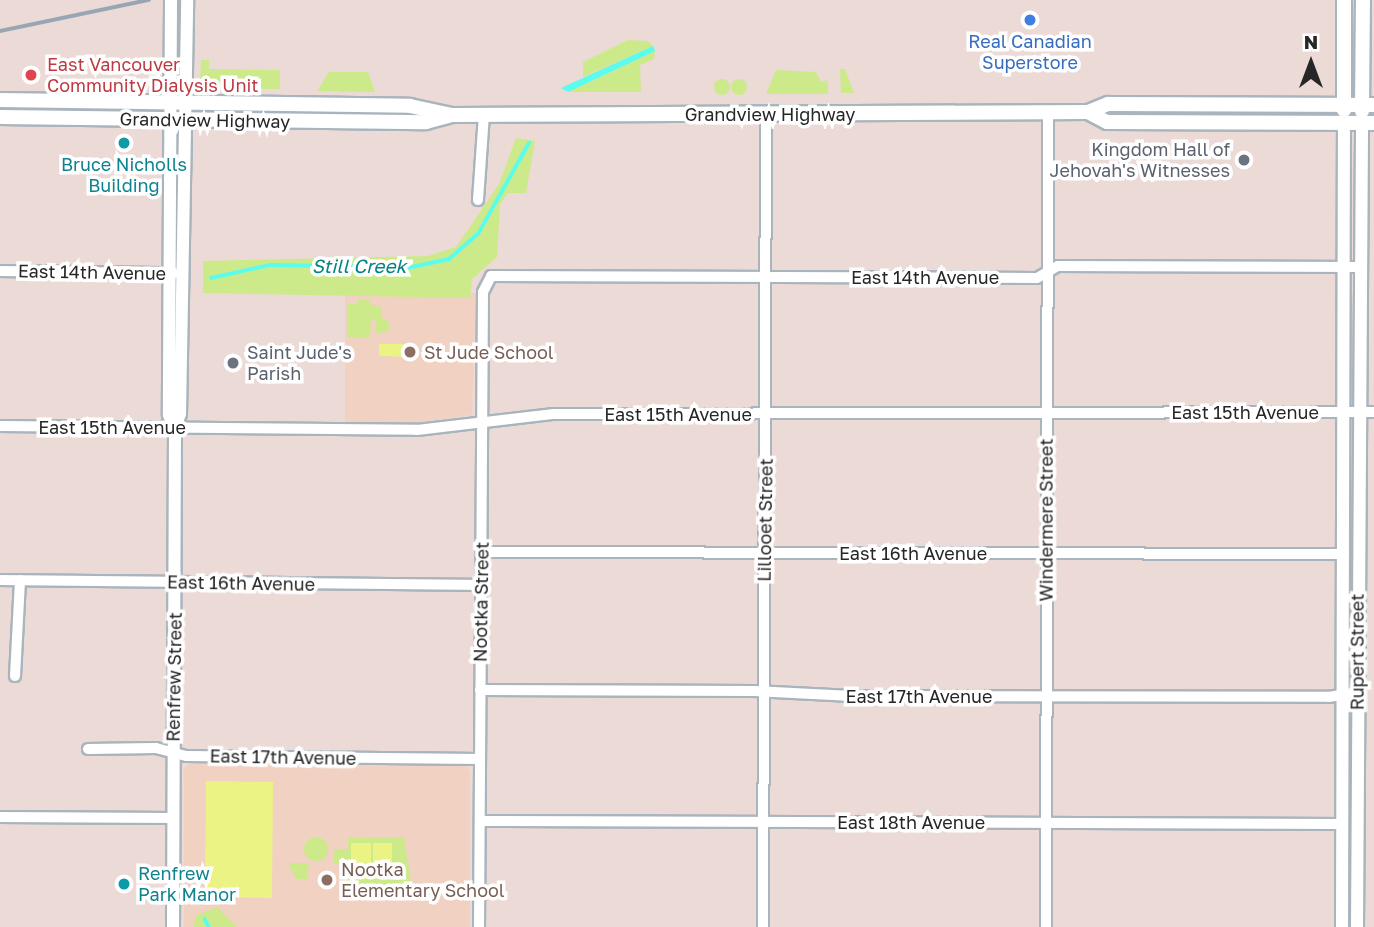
<!DOCTYPE html>
<html>
<head>
<meta charset="utf-8">
<style>
	body { margin:0 }
	#map { position:relative; width:1374px; height:927px; overflow:hidden; background:#ebdad5; font-family:"Golos Text",sans-serif }
	div>[style] { position:absolute }
	[style*='--x'] { left:calc(var(--x)*1px); top:calc(var(--y)*1px); width:calc(var(--w)*1px); rotate:calc(var(--a)*1deg) }
	.education>* { inset:0; background:#f0d1c2 }
	.green>* { inset:0; background:#ccea8a }
	.round { border-radius:50% }
	.pitch>* { inset:0; background:#eaf384 }
	.water>* { inset:0; background:#5afcee }
	.stream>* { height:3.5px; margin:-1.75px; padding:0 1.75px; transform-origin:1.75px; border-radius:1.75px; background:#5afcee }
	.roads { filter:drop-shadow(2px 0 #aab4bc) drop-shadow(-2px 0 #aab4bc) drop-shadow(0 2px #aab4bc) drop-shadow(0 -2px #aab4bc) }
	.minor>* { height:10px; margin:-5px; padding:0 5px; transform-origin:5px; border-radius:5px; background:#fff }
	.tertiary>* { height:12px; margin:-6px; padding:0 6px; transform-origin:6px; border-radius:6px; background:#fff }
	.secondary>* { height:14px; margin:-7px; padding:0 7px; transform-origin:7px; border-radius:7px; background:#fff }
	.rail>* { height:3.5px; margin:-1.75px; padding:0 1.75px; transform-origin:1.75px; border-radius:1.75px; background:#98a6b4 }
	.dots>* { width:19px; height:19px; translate:-50% -50%; box-sizing:border-box; border:4px solid #fff; border-radius:50% }
	span { translate:-50% -50%; white-space:nowrap; text-align:center; line-height:1.15; -webkit-text-stroke:7px #fff; paint-order:stroke }
	.shop-label { font-size:18px; color:#366cbe }
	.health-label { font-size:18px; color:#be3a42 }
	.left { translate:0 -50%; text-align:left }
	.street-label { font-size:18px; color:#262626 }
	.worship-label { font-size:18px; color:#5b616d }
	.right { translate:-100% -50%; text-align:right }
	.culture-label { font-size:18px; color:#0d838f }
	.education-label { font-size:18px; color:#785e54 }
	.water-label { font-size:19px; color:#038483; font-style:italic }
	.north { position:absolute; left:1276px; top:28px; width:70px; height:70px; -webkit-text-stroke:5px #fff; paint-order:stroke; rotate:0deg; font-size:19px; font-weight:700; line-height:28px; text-align:center; color:#262626 }
	.north::after { content:''; display:block; margin:auto; width:24px; height:32px; background:#262626; clip-path:polygon(50% 0,100% 100%,50% 72%,0 100%) }
</style>
</head>
<body>
<div id="map">
	<div class="education">
		<div style="clip-path:polygon(476px 293px,472px 415px,411px 423px,345px 422px,345px 296px)"></div>
		<div style="clip-path:polygon(191px 762px,466px 765px,470px 772px,470px 927px,184px 927px,184px 769px)"></div>
	</div>
	<div class="green">
		<div style="clip-path:polygon(628px 40px,648px 41px,653px 46px,583px 77px,583px 62px)"></div>
		<div style="clip-path:polygon(655px 51px,654px 59px,640px 65px,641px 92px,568px 92px)"></div>
		<div style="clip-path:polygon(201px 60px,209px 60px,209px 69px,280px 70px,280px 89px,205px 89px,200px 85px)"></div>
		<div style="clip-path:polygon(840px 69px,845px 69px,854px 93px,841px 93px)"></div>
		<div style="clip-path:polygon(776px 70px,816px 72px,821px 82px,828px 80px,828px 94px,766px 94px)"></div>
		<div style="clip-path:polygon(329px 72px,368px 72px,375px 92px,317px 91px)"></div>
		<div class="round" style="left:714px;top:79px;width:16px;height:16px"></div>
		<div class="round" style="left:731px;top:79px;width:16px;height:16px"></div>
		<div style="clip-path:polygon(516px 138px,535px 141px,526px 193px,508px 193px,500px 204px,497px 257px,472px 279px,470px 298px,203px 293px,203px 261px,428px 256px,456px 247px,499px 184px)"></div>
		<div style="clip-path:polygon(358px 300px,369px 300px,370px 304px,382px 308px,382px 318px,390px 323px,387px 332px,376px 333px,376px 319px,371px 319px,370px 338px,348px 338px,347px 304px,358px 304px)"></div>
		<div style="clip-path:polygon(1352px 426px,1353px 681px,1350px 683px,1348px 680px)"></div>
		<div style="clip-path:polygon(1350px 712px,1353px 927px,1347px 927px,1348px 714px)"></div>
		<div style="clip-path:polygon(404px 837px,412px 888px,348px 882px,348px 864px,334px 864px,334px 849px,348px 849px,348px 838px)"></div>
		<div class="round" style="left:304px;top:837px;width:24px;height:24px"></div>
		<div style="clip-path:polygon(288px 863px,309px 863px,307px 879px,296px 879px)"></div>
		<div style="clip-path:polygon(217px 907px,237px 927px,194px 927px,195px 916px)"></div>
	</div>
	<div class="pitch">
		<div style="clip-path:polygon(379px 344px,409px 344px,409px 357px,379px 356px)"></div>
		<div style="clip-path:polygon(206px 781px,273px 782px,272px 898px,205px 897px)"></div>
		<div style="clip-path:polygon(351px 843px,371px 843px,371px 879px,351px 879px)"></div>
		<div style="clip-path:polygon(373px 843px,392px 843px,392px 879px,373px 879px)"></div>
	</div>
	<div class="water">
		<div style="clip-path:polygon(653px 46px,655px 51px,568px 92px,561px 88px)"></div>
	</div>
	<div class="stream">
		<div style="--x:211;--y:278;--w:60;--a:-12.4"></div>
		<div style="--x:270;--y:265;--w:142;--a:0.8"></div>
		<div style="--x:412;--y:267;--w:38;--a:-12"></div>
		<div style="--x:449;--y:259;--w:38;--a:-41"></div>
		<div style="--x:478;--y:234;--w:104;--a:-60.7"></div>
		<div style="--x:205;--y:919;--w:9;--a:63"></div>
	</div>
	<div class="roads">
		<div class="minor">
			<div style="--x:478;--y:200;--w:85;--a:-86"></div>
			<div style="--x:0;--y:271;--w:174;--a:0.7"></div>
			<div style="--x:0;--y:426;--w:417;--a:0.5"></div>
			<div style="--x:417;--y:430;--w:138;--a:-6.7"></div>
			<div style="--x:554;--y:414;--w:820;--a:-0.14"></div>
			<div style="--x:481;--y:552;--w:863;--a:0.13"></div>
			<div style="--x:0;--y:580;--w:481;--a:0.6"></div>
			<div style="--x:15;--y:676;--w:96;--a:-87"></div>
			<div style="--x:480;--y:690;--w:274;--a:0.2"></div>
			<div style="--x:754;--y:691;--w:98;--a:2.9"></div>
			<div style="--x:852;--y:696;--w:477;--a:0.1"></div>
			<div style="--x:1329;--y:697;--w:28;--a:-10"></div>
			<div style="--x:88;--y:749;--w:68;--a:-0.8"></div>
			<div style="--x:156;--y:748;--w:31;--a:15"></div>
			<div style="--x:186;--y:756;--w:294;--a:0.6"></div>
			<div style="--x:0;--y:817;--w:173;--a:0.3"></div>
			<div style="--x:480;--y:821;--w:862;--a:0.2"></div>
			<div style="--x:479;--y:927;--w:635;--a:-89.64"></div>
			<div style="--x:483;--y:292;--w:18;--a:-63"></div>
			<div style="--x:491;--y:276;--w:546;--a:0.21"></div>
			<div style="--x:1037;--y:278;--w:24;--a:-30"></div>
			<div style="--x:1058;--y:266;--w:303;--a:0.2"></div>
			<div style="--x:763;--y:927;--w:813;--a:-89.79"></div>
			<div style="--x:1046;--y:927;--w:815;--a:-89.86"></div>
		</div>
		<div class="tertiary">
			<div style="--x:171;--y:0;--w:415;--a:90.3"></div>
			<div style="--x:169;--y:415;--w:13;--a:63"></div>
			<div style="--x:173;--y:927;--w:500;--a:-89.77"></div>
			<div style="--x:175;--y:427;--w:14;--a:-69"></div>
			<div style="--x:180;--y:414;--w:414;--a:-89"></div>
			<div style="--x:1342;--y:927;--w:805;--a:-89.86"></div>
			<div style="--x:1357;--y:927;--w:804;--a:-89.64"></div>
		</div>
		<div class="secondary">
			<div style="--x:1344;--y:0;--w:110;--a:90"></div>
			<div style="--x:0;--y:100;--w:410;--a:0.8"></div>
			<div style="--x:410;--y:106;--w:43;--a:12.1"></div>
			<div style="--x:1362;--y:111;--w:111;--a:-89.5"></div>
			<div style="--x:1088;--y:112;--w:21;--a:28"></div>
			<div style="--x:1107;--y:122;--w:267;--a:0.2"></div>
			<div style="--x:0;--y:117;--w:426;--a:0.7"></div>
			<div style="--x:426;--y:122;--w:27;--a:-15"></div>
			<div style="--x:452;--y:115;--w:636;--a:-0.27"></div>
			<div style="--x:1088;--y:112;--w:22;--a:-22"></div>
			<div style="--x:1108;--y:104;--w:266;--a:0.2"></div>
		</div>
	</div>
	<div class="rail">
		<div style="--x:0;--y:31;--w:152;--a:-11.8"></div>
	</div>
	<div class="dots">
		<div style="left:1030px;top:20px;background:#3f7fe0"></div>
		<div style="left:31px;top:75px;background:#e0444e"></div>
		<div style="left:124px;top:143px;background:#0f9aa8"></div>
		<div style="left:1244px;top:160px;background:#6b7280"></div>
		<div style="left:410px;top:352px;background:#8d6e63"></div>
		<div style="left:233px;top:363px;background:#6b7280"></div>
		<div style="left:327px;top:880px;background:#8d6e63"></div>
		<div style="left:124px;top:884px;background:#0f9aa8"></div>
	</div>
	<div class="shop-label">
		<span style="left:1030px;top:52px">Real Canadian<br>Superstore</span>
	</div>
	<div class="health-label">
		<span class="left" style="left:47px;top:75px">East Vancouver<br>Community Dialysis Unit</span>
	</div>
	<div class="street-label">
		<span style="left:770px;top:114px">Grandview Highway</span>
		<span style="left:205px;top:120px;rotate:1deg">Grandview Highway</span>
		<span style="left:92px;top:272px;rotate:1deg">East 14th Avenue</span>
		<span style="left:925px;top:277px">East 14th Avenue</span>
		<span style="left:1245px;top:412px">East 15th Avenue</span>
		<span style="left:678px;top:414px">East 15th Avenue</span>
		<span style="left:112px;top:427px">East 15th Avenue</span>
		<span style="left:765px;top:520px;rotate:-89deg">Lillooet Street</span>
		<span style="left:1046px;top:520px;rotate:-90deg">Windermere Street</span>
		<span style="left:913px;top:553px">East 16th Avenue</span>
		<span style="left:241px;top:583px;rotate:1deg">East 16th Avenue</span>
		<span style="left:481px;top:602px;rotate:-89deg">Nootka Street</span>
		<span style="left:1357px;top:652px;rotate:-90deg">Rupert Street</span>
		<span style="left:174px;top:677px;rotate:-89deg">Renfrew Street</span>
		<span style="left:919px;top:696px">East 17th Avenue</span>
		<span style="left:283px;top:757px;rotate:1deg">East 17th Avenue</span>
		<span style="left:911px;top:822px">East 18th Avenue</span>
	</div>
	<div class="worship-label">
		<span class="right" style="left:1230px;top:160px">Kingdom Hall of<br>Jehovah's Witnesses</span>
		<span class="left" style="left:247px;top:363px">Saint Jude's<br>Parish</span>
	</div>
	<div class="culture-label">
		<span style="left:124px;top:175px">Bruce Nicholls<br>Building</span>
		<span class="left" style="left:138px;top:884px">Renfrew<br>Park Manor</span>
	</div>
	<div class="education-label">
		<span class="left" style="left:424px;top:352px">St Jude School</span>
		<span class="left" style="left:341px;top:880px">Nootka<br>Elementary School</span>
	</div>
	<div class="water-label">
		<span style="left:359px;top:266px">Still Creek</span>
	</div>
	<div class="north">N</div>
</div>
</body>
</html>
